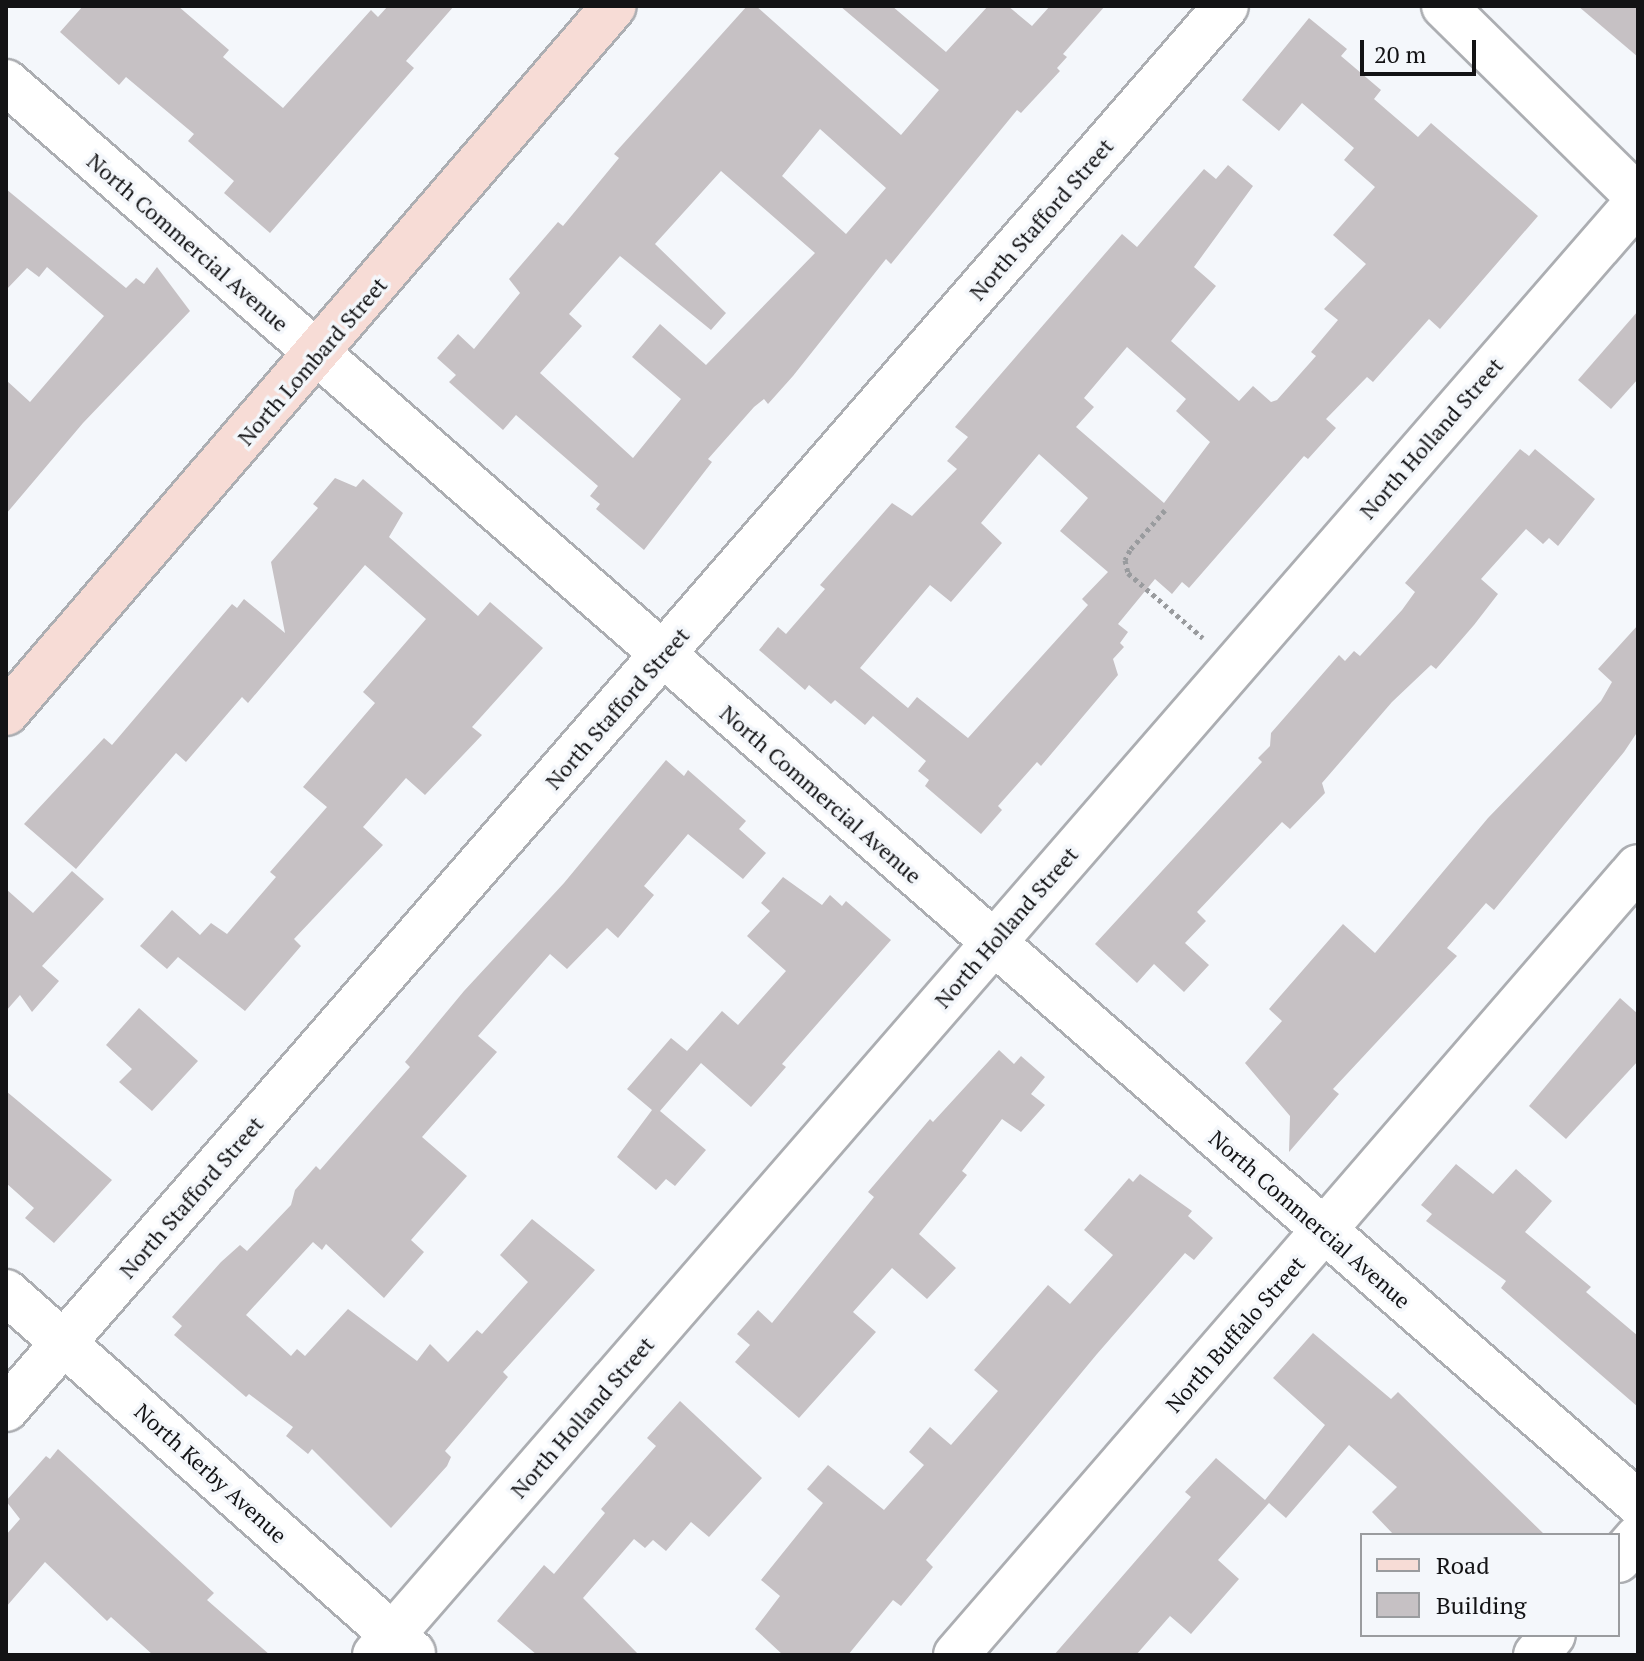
<!DOCTYPE html>
<html>
<head>
<meta charset="utf-8">
<style>
	body { margin:0 }
	#map { position:relative; width:1644px; height:1661px; overflow:hidden; background:#f4f7fb; font-family:"PT Serif",serif }
	div>[style] { position:absolute }
	[style*='--x'] { left:calc(var(--x)*1px); top:calc(var(--y)*1px); width:calc(var(--w)*1px); rotate:calc(var(--a)*1deg) }
	.building>* { inset:0; background:#c6c1c4 }
	.path>* { height:5px; margin-top:-2.5px; transform-origin:0; background:repeating-linear-gradient(90deg,#999b9e 0 4px,transparent 0 8px) }
	.roads { filter:drop-shadow(2px 0 #acaeb2) drop-shadow(-2px 0 #acaeb2) drop-shadow(0 2px #acaeb2) drop-shadow(0 -2px #acaeb2) }
	.minor>* { height:44px; margin:-22px; padding:0 22px; transform-origin:22px; border-radius:22px; background:#fff }
	.major>* { height:44px; margin:-22px; padding:0 22px; transform-origin:22px; border-radius:22px; background:#f7dcd6 }
	span { translate:-50% -50%; white-space:nowrap; text-align:center; line-height:1.15; -webkit-text-stroke:7px #f4f7fb; paint-order:stroke }
	.street-label { font-size:22px; color:#131315 }
	.frame { position:absolute; inset:0; border:8px solid #131315; pointer-events:none }
	.legend { position:absolute; left:1360px; top:1533px; width:260px; height:104px; box-sizing:border-box; background:#f4f7fb; border:2px solid #9a9c9f; margin:0; padding:10px 14px; list-style:none; font-size:24px; color:#131315 }
	.legend li { display:flex; align-items:center; gap:16px; height:40px }
	.legend b { width:40px; border:2px solid #9a9c9f }
	.scale { position:absolute; left:1360px; top:40px; width:116px; height:36px; box-sizing:border-box; border:4px solid #131315; border-top:0; padding-left:10px; font-size:24px; line-height:28px; white-space:nowrap; color:#131315; -webkit-text-stroke:6px #f4f7fb; paint-order:stroke }
</style>
</head>
<body>
<div id="map">
	<div class="building">
		<div style="clip-path:polygon(83px 6px,178px 6px,229px 50px,223px 57px,283px 108px,371px 10px,378px 17px,388px 6px,454px 6px,406px 61px,414px 68px,270px 233px,224px 193px,234px 181px,188px 141px,194px 134px,126px 77px,119px 85px,60px 32px)"></div>
		<div style="clip-path:polygon(evenodd,747px 6px,756px 6px,901px 135px,939px 90px,840px 6px,892px 6px,946px 52px,988px 6px,1008px 6px,1032px 26px,1050px 6px,1105px 6px,1063px 54px,1067px 57px,1057px 68px,1060px 71px,1021px 113px,1017px 110px,891px 264px,886px 259px,793px 376px,768px 404px,764px 399px,754px 407px,708px 459px,712px 462px,644px 550px,596px 509px,600px 504px,590px 496px,598px 486px,516px 415px,503px 430px,449px 382px,456px 375px,437px 358px,458px 334px,474px 349px,520px 293px,509px 279px,558px 222px,563px 226px,619px 158px,614px 154px,747px 6px,820px 129px,886px 188px,846px 234px,782px 176px,820px 129px,747px 6px,721px 171px,815px 253px,706px 365px,660px 324px,632px 357px,681px 399px,633px 458px,540px 373px,582px 326px,569px 314px,620px 256px,711px 330px,726px 313px,655px 244px,721px 171px)"></div>
		<div style="clip-path:polygon(1578px 6px,1638px 6px,1638px 57px)"></div>
		<div style="clip-path:polygon(evenodd,1309px 18px,1347px 49px,1341px 56px,1381px 90px,1374px 99px,1418px 137px,1431px 123px,1538px 216px,1440px 329px,1429px 319px,1373px 382px,1367px 377px,1326px 419px,1336px 428px,1308px 459px,1304px 456px,1189px 588px,1182px 582px,1172px 594px,1155px 579px,1118px 624px,1128px 632px,1120px 643px,1124px 647px,1113px 659px,1118px 675px,1041px 766px,1037px 762px,998px 806px,1002px 810px,981px 834px,925px 786px,929px 780px,918px 771px,926px 761px,873px 716px,865px 725px,835px 700px,831px 704px,809px 685px,805px 690px,759px 650px,778px 627px,786px 634px,825px 589px,820px 585px,892px 503px,912px 516px,957px 469px,947px 461px,968px 437px,955px 427px,1122px 234px,1137px 247px,1204px 169px,1216px 179px,1228px 165px,1253px 186px,1194px 267px,1216px 286px,1171px 341px,1239px 401px,1253px 386px,1271px 402px,1277px 400px,1316px 356px,1311px 352px,1338px 320px,1324px 309px,1366px 264px,1333px 235px,1375px 187px,1344px 160px,1354px 148px,1302px 103px,1279px 131px,1242px 100px,1309px 18px,1127px 347px,1186px 399px,1176px 411px,1210px 442px,1164px 503px,1076px 427px,1094px 407px,1084px 398px,1127px 347px,1309px 18px,1039px 454px,1088px 498px,1060px 531px,1108px 572px,1082px 599px,1088px 605px,968px 738px,917px 697px,908px 708px,860px 668px,930px 585px,951px 602px,1002px 543px,981px 523px,1039px 454px)"></div>
		<div style="clip-path:polygon(6px 189px,126px 288px,136px 278px,144px 284px,157px 267px,190px 311px,83px 423px,6px 514px,6px 380px,30px 402px,104px 316px,47px 267px,39px 277px,27px 268px,6px 290px)"></div>
		<div style="clip-path:polygon(1638px 311px,1638px 379px,1611px 409px,1578px 380px)"></div>
		<div style="clip-path:polygon(1520px 449px,1529px 456px,1535px 449px,1595px 499px,1558px 546px,1549px 538px,1543px 544px,1526px 529px,1481px 579px,1498px 594px,1474px 625px,1436px 669px,1431px 665px,1392px 702px,1322px 783px,1325px 793px,1290px 829px,1282px 822px,1197px 912px,1206px 921px,1185px 943px,1209px 965px,1184px 992px,1154px 964px,1137px 983px,1095px 944px,1262px 762px,1258px 758px,1270px 746px,1271px 733px,1339px 655px,1345px 661px,1354px 651px,1360px 656px,1402px 610px,1415px 592px,1405px 583px)"></div>
		<div style="clip-path:polygon(335px 478px,356px 487px,363px 479px,403px 513px,389px 537px,478px 616px,490px 602px,543px 648px,472px 727px,482px 735px,425px 795px,406px 778px,363px 827px,383px 845px,294px 939px,301px 946px,245px 1011px,178px 957px,167px 969px,140px 946px,172px 910px,200px 935px,211px 923px,227px 934px,276px 877px,270px 872px,327px 807px,303px 787px,375px 703px,363px 692px,426px 619px,365px 565px,248px 703px,242px 697px,186px 762px,176px 753px,76px 869px,24px 824px,104px 738px,112px 745px,232px 604px,237px 608px,244px 599px,285px 633px,271px 562px,318px 508px,313px 504px)"></div>
		<div style="clip-path:polygon(1638px 625px,1638px 731px,1624px 752px,1494px 910px,1486px 903px,1447px 948px,1457px 956px,1333px 1089px,1339px 1094px,1289px 1152px,1290px 1116px,1245px 1063px,1282px 1021px,1269px 1009px,1343px 924px,1375px 953px,1488px 818px,1601px 701px,1612px 682px,1598px 669px)"></div>
		<div style="clip-path:polygon(666px 760px,684px 776px,688px 770px,746px 821px,739px 829px,766px 853px,743px 879px,688px 834px,644px 886px,654px 895px,618px 938px,607px 928px,567px 969px,550px 954px,478px 1036px,497px 1052px,422px 1137px,467px 1176px,411px 1240px,424px 1252px,384px 1298px,326px 1244px,322px 1250px,313px 1242px,246px 1315px,291px 1356px,297px 1349px,305px 1356px,348px 1309px,417px 1361px,430px 1344px,448px 1362px,477px 1330px,482px 1334px,528px 1282px,500px 1255px,532px 1219px,595px 1270px,503px 1372px,508px 1377px,445px 1451px,451px 1457px,447px 1466px,391px 1528px,312px 1449px,308px 1454px,286px 1436px,293px 1427px,249px 1394px,246px 1397px,174px 1335px,182px 1326px,172px 1317px,221px 1262px,240px 1245px,247px 1251px,291px 1205px,295px 1190px,316px 1166px,320px 1170px,410px 1067px,405px 1062px,464px 991px,564px 883px)"></div>
		<div style="clip-path:polygon(72px 871px,104px 899px,42px 966px,59px 981px,32px 1012px,20px 995px,6px 1011px,6px 889px,33px 913px)"></div>
		<div style="clip-path:polygon(783px 877px,822px 905px,830px 895px,842px 906px,846px 901px,891px 940px,782px 1064px,786px 1067px,751px 1107px,701px 1063px,660px 1111px,706px 1150px,675px 1186px,666px 1179px,656px 1190px,617px 1157px,652px 1110px,627px 1089px,671px 1038px,687px 1051px,722px 1011px,738px 1025px,786px 971px,747px 936px,770px 911px,761px 903px)"></div>
		<div style="clip-path:polygon(1620px 998px,1638px 1014px,1638px 1061px,1566px 1139px,1529px 1106px)"></div>
		<div style="clip-path:polygon(139px 1008px,198px 1061px,152px 1111px,119px 1082px,132px 1069px,106px 1045px)"></div>
		<div style="clip-path:polygon(999px 1050px,1014px 1064px,1021px 1056px,1045px 1077px,1031px 1094px,1045px 1105px,1021px 1132px,1002px 1119px,962px 1171px,967px 1175px,919px 1234px,956px 1268px,927px 1299px,892px 1268px,853px 1312px,876px 1332px,799px 1418px,735px 1362px,750px 1345px,737px 1334px,758px 1310px,772px 1323px,874px 1197px,868px 1192px,930px 1119px,933px 1122px)"></div>
		<div style="clip-path:polygon(6px 1091px,112px 1180px,54px 1243px,25px 1218px,34px 1208px,6px 1183px)"></div>
		<div style="clip-path:polygon(1456px 1164px,1493px 1194px,1516px 1169px,1552px 1201px,1525px 1232px,1591px 1287px,1586px 1292px,1638px 1336px,1638px 1407px,1501px 1288px,1506px 1281px,1426px 1221px,1432px 1214px,1421px 1205px)"></div>
		<div style="clip-path:polygon(1140px 1174px,1192px 1211px,1188px 1216px,1213px 1238px,1194px 1260px,1185px 1253px,1097px 1354px,926px 1560px,933px 1567px,901px 1606px,893px 1600px,848px 1655px,783px 1655px,755px 1629px,780px 1596px,761px 1580px,823px 1503px,807px 1489px,828px 1465px,884px 1510px,924px 1465px,909px 1452px,930px 1427px,951px 1445px,998px 1391px,974px 1370px,1048px 1285px,1070px 1304px,1113px 1255px,1084px 1230px,1129px 1178px,1133px 1182px)"></div>
		<div style="clip-path:polygon(1313px 1333px,1391px 1399px,1398px 1392px,1545px 1535px,1394px 1535px,1372px 1512px,1397px 1487px,1349px 1445px,1286px 1518px,1269px 1503px,1218px 1560px,1239px 1579px,1191px 1634px,1170px 1616px,1136px 1655px,1054px 1655px,1191px 1497px,1185px 1492px,1216px 1458px,1265px 1500px,1325px 1425px,1273px 1378px)"></div>
		<div style="clip-path:polygon(680px 1401px,762px 1478px,709px 1537px,691px 1522px,666px 1551px,653px 1540px,645px 1548px,634px 1539px,583px 1598px,639px 1655px,537px 1655px,497px 1621px,544px 1565px,554px 1574px,605px 1513px,601px 1509px,656px 1446px,647px 1438px)"></div>
		<div style="clip-path:polygon(58px 1449px,214px 1593px,207px 1600px,270px 1655px,153px 1655px,111px 1617px,107px 1621px,45px 1562px,6px 1607px,6px 1535px,20px 1519px,6px 1501px,46px 1456px,50px 1459px)"></div>
	</div>
	<div class="path">
		<div style="--x:1165;--y:510;--w:53;--a:131.2"></div>
		<div style="--x:1130;--y:550;--w:11;--a:117"></div>
		<div style="--x:1125;--y:560;--w:13;--a:77"></div>
		<div style="--x:1128;--y:573;--w:99;--a:40.9"></div>
	</div>
	<div class="roads">
		<div class="minor">
			<div style="--x:1444;--y:6;--w:272;--a:44.6"></div>
			<div style="--x:6;--y:82;--w:2164;--a:41.05"></div>
			<div style="--x:6;--y:1292;--w:544;--a:41.57"></div>
			<div style="--x:6;--y:1409;--w:1859;--a:-48.99"></div>
			<div style="--x:1618;--y:1560;--w:30;--a:-49"></div>
			<div style="--x:375;--y:1655;--w:1926;--a:-49.02"></div>
			<div style="--x:956;--y:1655;--w:1042;--a:-49.12"></div>
			<div style="--x:1536;--y:1655;--w:26;--a:-50"></div>
		</div>
		<div class="major">
			<div style="--x:6;--y:713;--w:932;--a:-49.31"></div>
		</div>
	</div>
	<div class="street-label">
		<span style="left:1041px;top:219px;rotate:-49deg">North Stafford Street</span>
		<span style="left:188px;top:242px;rotate:41deg">North Commercial Avenue</span>
		<span style="left:312px;top:361px;rotate:-49deg">North Lombard Street</span>
		<span style="left:1431px;top:438px;rotate:-49deg">North Holland Street</span>
		<span style="left:617px;top:708px;rotate:-49deg">North Stafford Street</span>
		<span style="left:821px;top:794px;rotate:41deg">North Commercial Avenue</span>
		<span style="left:1006px;top:927px;rotate:-49deg">North Holland Street</span>
		<span style="left:191px;top:1197px;rotate:-49deg">North Stafford Street</span>
		<span style="left:1310px;top:1219px;rotate:41deg">North Commercial Avenue</span>
		<span style="left:1235px;top:1334px;rotate:-49deg">North Buffalo Street</span>
		<span style="left:582px;top:1417px;rotate:-49deg">North Holland Street</span>
		<span style="left:211px;top:1473px;rotate:42deg">North Kerby Avenue</span>
	</div>
	<div class="frame"></div>
	<ul class="legend">
	<li><b style="height:10px;background:#f7dcd6"></b>Road</li>
	<li><b style="height:22px;background:#c6c1c4"></b>Building</li>
	</ul>
	<div class="scale">20 m</div>
</div>
</body>
</html>
